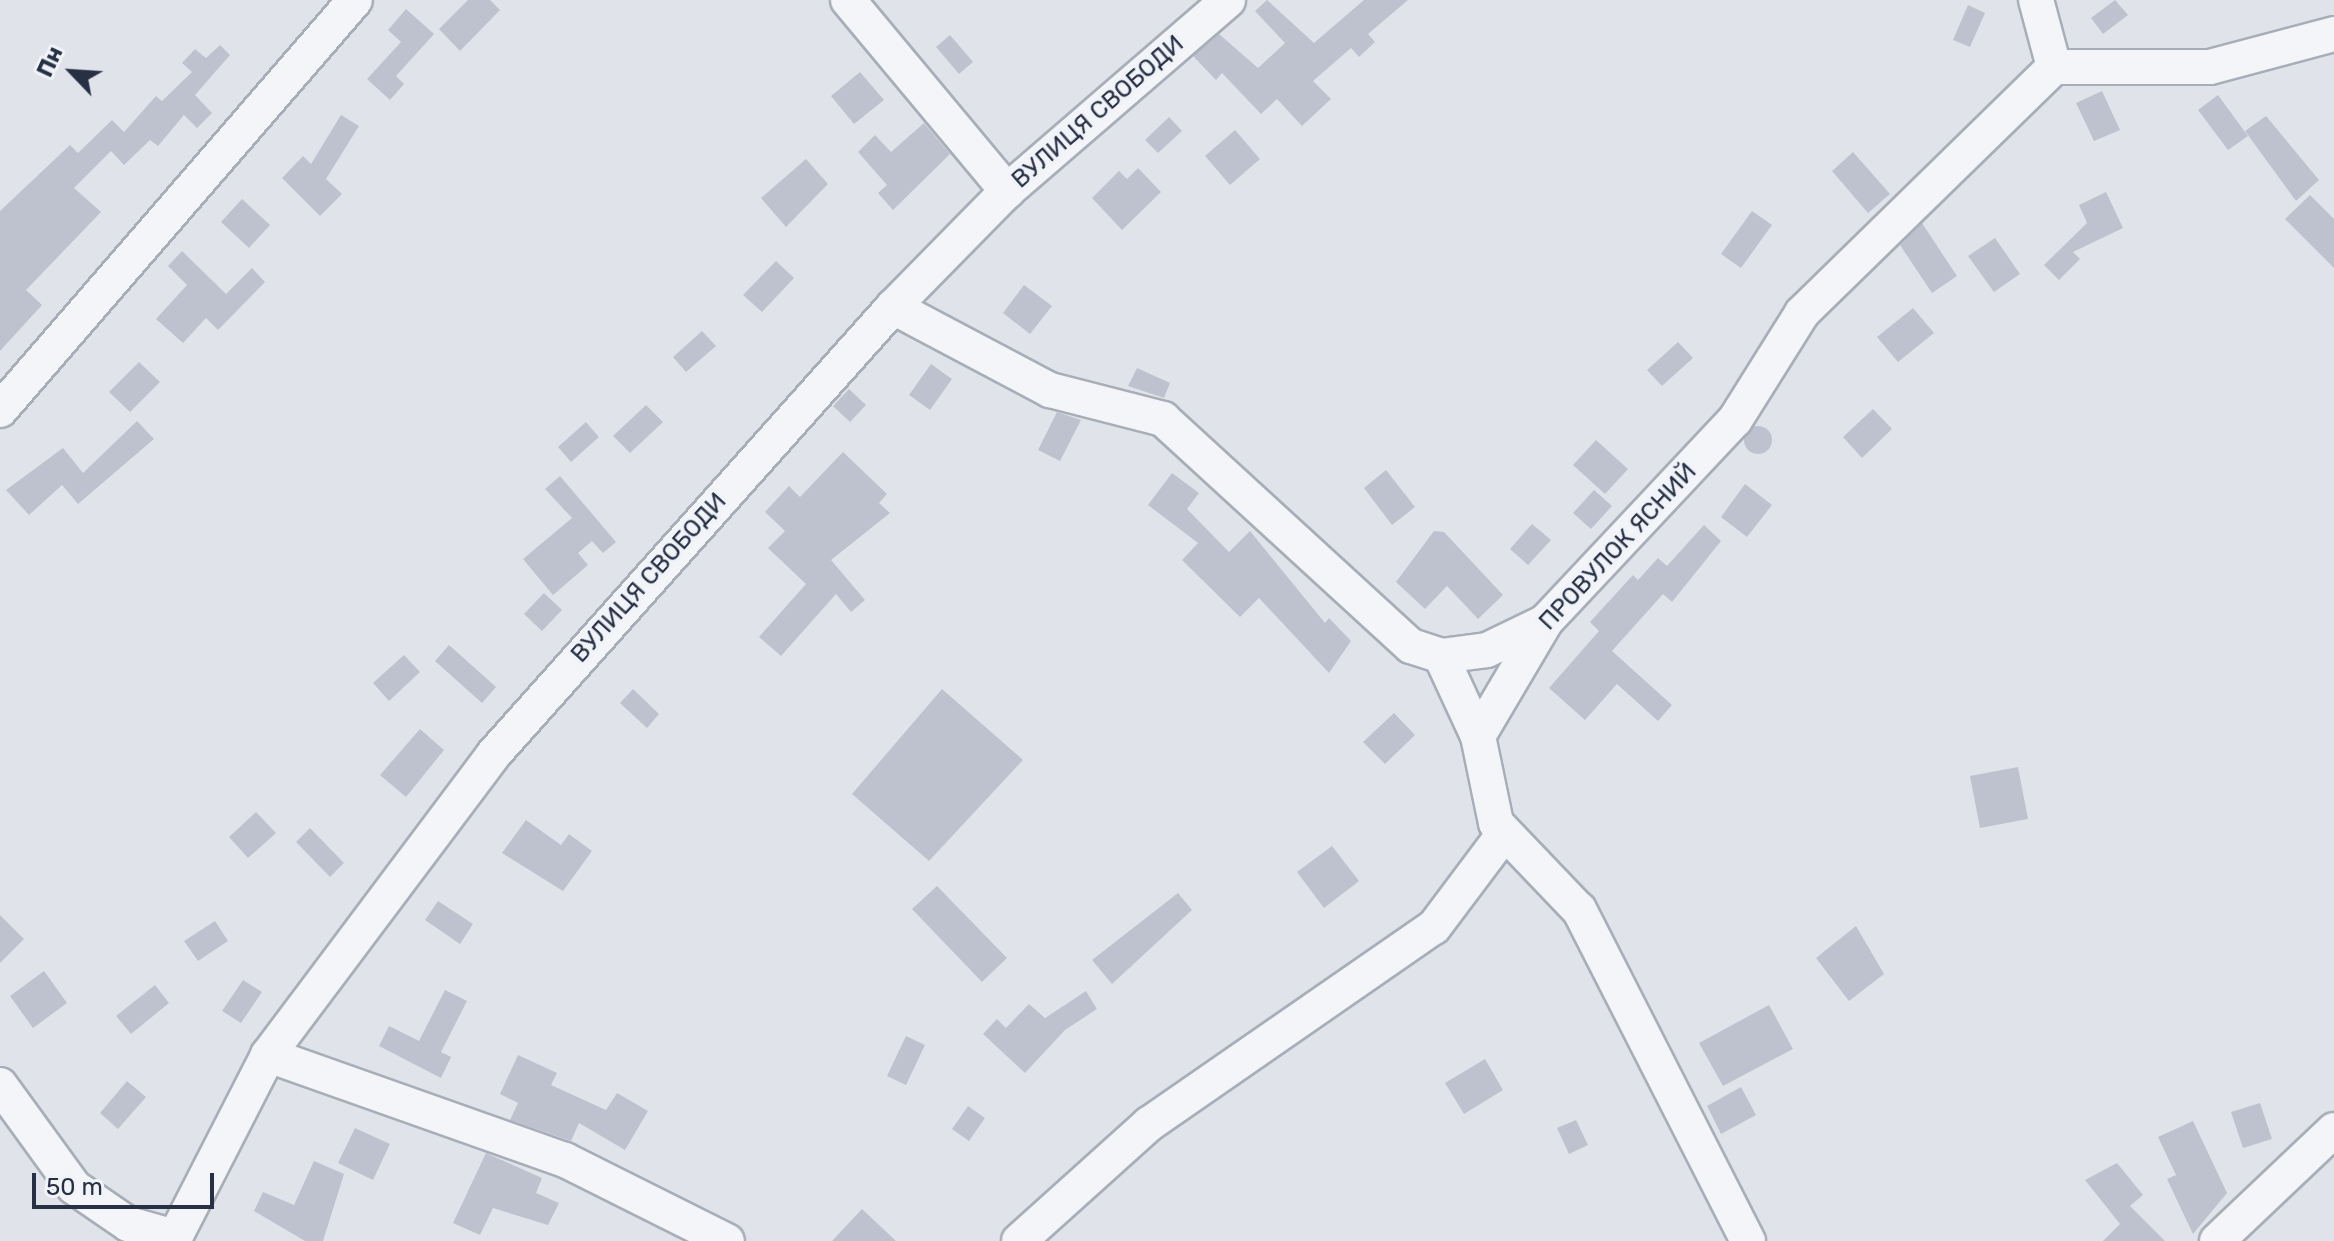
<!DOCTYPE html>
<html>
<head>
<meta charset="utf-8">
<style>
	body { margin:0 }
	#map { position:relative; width:2334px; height:1241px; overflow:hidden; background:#e0e4ea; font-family:Rubik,sans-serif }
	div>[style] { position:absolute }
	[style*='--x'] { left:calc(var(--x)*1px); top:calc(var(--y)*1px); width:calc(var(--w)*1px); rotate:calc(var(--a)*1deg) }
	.building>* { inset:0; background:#bdc2ce }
	.round { border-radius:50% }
	.roads { filter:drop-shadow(2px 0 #a8aeb8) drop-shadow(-2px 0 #a8aeb8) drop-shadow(0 2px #a8aeb8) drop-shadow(0 -2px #a8aeb8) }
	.minor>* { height:34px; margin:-17px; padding:0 17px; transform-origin:17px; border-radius:17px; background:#f3f5f8 }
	span { translate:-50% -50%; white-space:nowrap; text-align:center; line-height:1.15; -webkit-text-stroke:7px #f0f3f8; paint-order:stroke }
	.street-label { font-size:24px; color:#273044 }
	.north { position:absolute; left:32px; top:32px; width:80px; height:80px; -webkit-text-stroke:6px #f0f3f8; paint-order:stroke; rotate:295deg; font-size:22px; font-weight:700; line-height:32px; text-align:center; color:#273044 }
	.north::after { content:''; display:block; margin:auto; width:28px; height:36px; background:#273044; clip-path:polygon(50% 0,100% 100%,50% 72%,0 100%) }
	.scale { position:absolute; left:32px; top:1173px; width:182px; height:36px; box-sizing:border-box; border:4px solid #273044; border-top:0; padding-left:10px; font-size:24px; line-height:28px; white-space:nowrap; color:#273044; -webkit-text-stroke:6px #f0f3f8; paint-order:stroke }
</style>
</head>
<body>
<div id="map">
	<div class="building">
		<div style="clip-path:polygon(468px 0,490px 0,500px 10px,460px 51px,439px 29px)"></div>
		<div style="clip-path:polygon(1267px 0,1314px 43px,1364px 0,1408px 0,1368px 34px,1375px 42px,1359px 57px,1351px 48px,1313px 81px,1331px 99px,1302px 126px,1277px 99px,1261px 114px,1222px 73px,1216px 80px,1193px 56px,1219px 34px,1258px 68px,1285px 43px,1255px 11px)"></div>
		<div style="clip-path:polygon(2115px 0,2128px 15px,2103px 34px,2091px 18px)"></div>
		<div style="clip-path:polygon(1968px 5px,1985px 13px,1970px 47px,1953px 40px)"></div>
		<div style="clip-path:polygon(406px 9px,434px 34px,396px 76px,404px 84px,390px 100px,367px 79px,401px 42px,388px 30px)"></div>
		<div style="clip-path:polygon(950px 35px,973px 62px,959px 74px,936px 47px)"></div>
		<div style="clip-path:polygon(220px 45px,230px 55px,195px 95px,212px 113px,197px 128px,184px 115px,158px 146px,150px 140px,124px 165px,111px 151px,74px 188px,101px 212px,26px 290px,42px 305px,0 351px,0 211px,70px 145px,78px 153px,112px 120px,124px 132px,156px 96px,162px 101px,192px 72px,182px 63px,195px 49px,206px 58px)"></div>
		<div style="clip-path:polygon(860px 72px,884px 100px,854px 124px,831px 96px)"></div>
		<div style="clip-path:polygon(2102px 91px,2120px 130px,2094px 141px,2076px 103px)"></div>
		<div style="clip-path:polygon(2218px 95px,2248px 136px,2228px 150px,2198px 110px)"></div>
		<div style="clip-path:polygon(341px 115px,359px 126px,326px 179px,342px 194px,320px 216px,282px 178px,303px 156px,311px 164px)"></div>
		<div style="clip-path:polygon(2266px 116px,2319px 180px,2296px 201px,2245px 131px)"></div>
		<div style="clip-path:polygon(1169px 117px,1182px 131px,1158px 153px,1145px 140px)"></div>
		<div style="clip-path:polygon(924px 123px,950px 154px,893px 210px,878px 193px,887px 185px,858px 152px,875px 135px,891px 152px)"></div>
		<div style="clip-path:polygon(1235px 130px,1260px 159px,1230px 185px,1205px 156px)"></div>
		<div style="clip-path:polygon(1853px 152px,1890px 194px,1868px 213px,1832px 171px)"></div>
		<div style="clip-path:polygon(806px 159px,828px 184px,786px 227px,761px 198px)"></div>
		<div style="clip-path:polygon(1138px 168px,1161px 192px,1122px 230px,1092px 198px,1119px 171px,1127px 179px)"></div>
		<div style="clip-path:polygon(2106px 192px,2123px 228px,2073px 252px,2080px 259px,2059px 280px,2044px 265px,2087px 223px,2079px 205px)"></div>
		<div style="clip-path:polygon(2310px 195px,2334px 219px,2334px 268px,2285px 219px)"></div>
		<div style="clip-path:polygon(242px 199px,270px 225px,249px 248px,221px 222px)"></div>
		<div style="clip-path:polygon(1752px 211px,1772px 225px,1741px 268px,1721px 254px)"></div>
		<div style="clip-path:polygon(1922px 223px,1957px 276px,1932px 293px,1900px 245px)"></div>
		<div style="clip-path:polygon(1995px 238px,2020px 274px,1994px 292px,1968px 256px)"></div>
		<div style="clip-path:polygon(182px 251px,226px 294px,252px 268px,265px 282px,218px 330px,206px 318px,183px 343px,156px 319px,187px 285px,168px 266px)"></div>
		<div style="clip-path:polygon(776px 261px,794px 278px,762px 312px,743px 295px)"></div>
		<div style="clip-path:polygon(1024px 285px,1052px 306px,1030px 334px,1003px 313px)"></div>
		<div style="clip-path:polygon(1913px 308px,1934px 333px,1898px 362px,1877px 337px)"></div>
		<div style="clip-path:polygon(702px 331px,716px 346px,686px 372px,673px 357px)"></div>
		<div style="clip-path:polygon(1678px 342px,1693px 358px,1662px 386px,1647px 370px)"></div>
		<div style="clip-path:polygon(139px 362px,160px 382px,130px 412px,109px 392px)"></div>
		<div style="clip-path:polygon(931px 364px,952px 379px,930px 410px,909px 395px)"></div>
		<div style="clip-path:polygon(1137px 368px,1170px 383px,1164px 398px,1128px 386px)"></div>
		<div style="clip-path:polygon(849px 389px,866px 405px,850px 422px,833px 406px)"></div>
		<div style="clip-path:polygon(646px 405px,663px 422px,630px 453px,613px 436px)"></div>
		<div style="clip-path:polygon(1873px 409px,1892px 429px,1862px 458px,1843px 437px)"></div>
		<div style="clip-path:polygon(1057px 412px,1081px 420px,1060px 461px,1038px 450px)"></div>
		<div style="clip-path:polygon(137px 421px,154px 439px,78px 504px,62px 485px,29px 515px,6px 490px,63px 448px,83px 473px)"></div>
		<div style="clip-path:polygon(586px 422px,599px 437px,571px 462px,558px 447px)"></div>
		<div class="round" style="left:1744px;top:426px;width:28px;height:28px"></div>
		<div style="clip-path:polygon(1596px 440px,1628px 469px,1605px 494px,1573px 465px)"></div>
		<div style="clip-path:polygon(843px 452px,887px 494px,879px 503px,890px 513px,831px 560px,865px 600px,851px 612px,836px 594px,781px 656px,759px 637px,806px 584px,768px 548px,785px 531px,765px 512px,789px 486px,800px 497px)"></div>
		<div style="clip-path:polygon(1386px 470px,1415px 507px,1392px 525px,1364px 488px)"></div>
		<div style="clip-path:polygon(1172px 473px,1199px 493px,1187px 509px,1229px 552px,1250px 531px,1325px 623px,1329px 618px,1351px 641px,1329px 673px,1259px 598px,1240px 617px,1182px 560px,1198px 543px,1148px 505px)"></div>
		<div style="clip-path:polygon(560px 476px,616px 542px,603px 553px,592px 541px,578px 553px,588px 565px,553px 595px,523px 559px,572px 518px,545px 489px)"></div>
		<div style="clip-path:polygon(1745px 484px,1772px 505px,1747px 537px,1721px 517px)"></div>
		<div style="clip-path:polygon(1594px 490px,1612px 506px,1591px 529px,1573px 513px)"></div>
		<div style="clip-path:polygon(1532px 524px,1551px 540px,1528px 565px,1510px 549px)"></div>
		<div style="clip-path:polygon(1704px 525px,1721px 541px,1672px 602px,1663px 594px,1612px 651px,1672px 705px,1658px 721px,1617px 684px,1585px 720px,1549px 688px,1599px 631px,1590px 622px,1633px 575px,1638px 580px,1658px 558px,1667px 566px)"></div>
		<div style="clip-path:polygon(1434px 531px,1444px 532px,1503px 595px,1478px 619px,1447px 586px,1425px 609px,1396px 582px)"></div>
		<div style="clip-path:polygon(544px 593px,562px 610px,542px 631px,524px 614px)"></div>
		<div style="clip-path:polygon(449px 645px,496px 687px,482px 703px,435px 661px)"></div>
		<div style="clip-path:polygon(404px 655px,420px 672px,389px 701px,373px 683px)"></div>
		<div style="clip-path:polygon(633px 689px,659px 714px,647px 728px,620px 703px)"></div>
		<div style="clip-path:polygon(942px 689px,1023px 760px,929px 861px,852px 794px)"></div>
		<div style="clip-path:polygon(1394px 713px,1415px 735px,1385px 764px,1363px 742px)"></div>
		<div style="clip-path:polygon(420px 729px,444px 750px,406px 797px,380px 775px)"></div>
		<div style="clip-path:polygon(2018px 767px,2028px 819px,1980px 828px,1970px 776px)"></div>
		<div style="clip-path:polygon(256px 812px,276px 833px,248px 858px,229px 837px)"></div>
		<div style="clip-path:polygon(526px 820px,561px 845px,569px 834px,592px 851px,563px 891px,502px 853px)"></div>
		<div style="clip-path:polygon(310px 828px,344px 863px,330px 877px,296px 842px)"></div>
		<div style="clip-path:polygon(1332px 846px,1359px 881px,1324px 908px,1297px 872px)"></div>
		<div style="clip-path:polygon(937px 886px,1007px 958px,982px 982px,912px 909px)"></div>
		<div style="clip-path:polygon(1178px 893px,1192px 910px,1112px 984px,1092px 960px)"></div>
		<div style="clip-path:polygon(438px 901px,473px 924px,460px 944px,425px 920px)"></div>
		<div style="clip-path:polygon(0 915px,24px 939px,0 963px)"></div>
		<div style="clip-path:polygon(215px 921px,228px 941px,198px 961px,184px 941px)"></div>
		<div style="clip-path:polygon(1856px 926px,1884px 974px,1849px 1001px,1816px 958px)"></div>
		<div style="clip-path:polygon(44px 971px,67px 1003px,33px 1028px,10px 996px)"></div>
		<div style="clip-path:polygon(243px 980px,262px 992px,241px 1023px,222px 1011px)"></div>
		<div style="clip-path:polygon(155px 985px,169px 1003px,131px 1034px,116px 1016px)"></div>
		<div style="clip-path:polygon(445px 990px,467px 1001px,441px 1052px,451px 1057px,441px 1078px,379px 1046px,389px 1026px,419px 1041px)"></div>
		<div style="clip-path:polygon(1086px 991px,1097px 1009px,1065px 1030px,1025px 1073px,983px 1034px,997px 1019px,1006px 1028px,1029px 1004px,1045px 1018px)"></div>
		<div style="clip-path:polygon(1769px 1005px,1793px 1049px,1723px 1086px,1699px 1043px)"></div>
		<div style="clip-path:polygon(906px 1036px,925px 1045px,906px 1085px,887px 1076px)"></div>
		<div style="clip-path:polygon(518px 1055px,557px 1073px,551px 1085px,606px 1110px,617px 1093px,648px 1111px,625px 1150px,579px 1123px,571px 1141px,510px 1120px,518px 1103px,500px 1094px)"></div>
		<div style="clip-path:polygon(1485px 1059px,1503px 1090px,1464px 1114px,1445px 1083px)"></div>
		<div style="clip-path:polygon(127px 1081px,146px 1097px,118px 1129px,100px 1113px)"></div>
		<div style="clip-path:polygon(1741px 1087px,1756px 1115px,1721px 1134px,1707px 1106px)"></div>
		<div style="clip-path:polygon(2260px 1103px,2272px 1139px,2243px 1148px,2231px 1112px)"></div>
		<div style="clip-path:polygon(968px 1106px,985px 1118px,969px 1141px,952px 1129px)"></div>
		<div style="clip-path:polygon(1576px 1120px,1588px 1145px,1569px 1154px,1557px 1128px)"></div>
		<div style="clip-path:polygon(2193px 1121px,2227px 1193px,2193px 1234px,2167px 1179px,2176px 1175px,2158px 1137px)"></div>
		<div style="clip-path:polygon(355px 1128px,390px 1144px,373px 1180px,338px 1163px)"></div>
		<div style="clip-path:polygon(486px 1153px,542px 1178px,536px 1193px,559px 1203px,548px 1225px,493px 1208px,480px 1235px,453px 1223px)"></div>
		<div style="clip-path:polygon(314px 1161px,344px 1174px,323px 1241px,305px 1241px,254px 1211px,263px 1192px,294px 1205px)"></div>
		<div style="clip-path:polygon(2117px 1163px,2143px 1195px,2130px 1206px,2165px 1241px,2103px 1241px,2120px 1224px,2085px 1180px)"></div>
		<div style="clip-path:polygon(862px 1209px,896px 1241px,832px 1241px)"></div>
	</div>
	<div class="roads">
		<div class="minor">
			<div style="--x:848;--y:0;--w:249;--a:50.2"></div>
			<div style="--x:2054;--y:67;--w:156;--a:0"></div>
			<div style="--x:2210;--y:67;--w:128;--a:-14.9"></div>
			<div style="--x:893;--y:307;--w:178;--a:27.9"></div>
			<div style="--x:1050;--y:390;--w:117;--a:14.4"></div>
			<div style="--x:1163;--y:419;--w:336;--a:42.5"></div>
			<div style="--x:1411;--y:646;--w:32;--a:18"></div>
			<div style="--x:1441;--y:656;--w:46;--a:-7.4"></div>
			<div style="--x:1487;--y:650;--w:62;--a:-25.7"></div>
			<div style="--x:0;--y:410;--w:542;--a:-49.11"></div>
			<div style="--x:1441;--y:656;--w:88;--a:65.2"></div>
			<div style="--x:268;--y:1055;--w:315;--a:19.5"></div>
			<div style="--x:565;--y:1160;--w:181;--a:26.6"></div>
			<div style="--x:0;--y:1085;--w:126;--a:54"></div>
			<div style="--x:74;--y:1187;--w:65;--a:34.4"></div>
			<div style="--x:128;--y:1224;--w:49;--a:15.5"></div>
			<div style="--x:173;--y:1241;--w:209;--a:-62.9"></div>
			<div style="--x:268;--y:1055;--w:375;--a:-53.1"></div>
			<div style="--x:493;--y:755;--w:601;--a:-48.24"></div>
			<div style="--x:893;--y:307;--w:163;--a:-45.5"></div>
			<div style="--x:1007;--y:191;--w:292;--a:-40.8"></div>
			<div style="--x:1019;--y:1241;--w:175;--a:-42"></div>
			<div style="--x:1149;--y:1124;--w:346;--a:-34.7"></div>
			<div style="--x:1434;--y:927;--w:115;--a:-53.1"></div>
			<div style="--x:1748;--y:1241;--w:372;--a:-117"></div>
			<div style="--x:1579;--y:910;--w:120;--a:-133.7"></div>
			<div style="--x:1496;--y:823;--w:89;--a:-101.7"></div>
			<div style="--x:1478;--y:736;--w:134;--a:-59.4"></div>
			<div style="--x:1546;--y:621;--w:276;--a:-46.8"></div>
			<div style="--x:1735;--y:420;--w:126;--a:-57.9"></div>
			<div style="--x:1802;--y:313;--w:352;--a:-44.3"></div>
			<div style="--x:2054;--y:67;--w:69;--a:-105"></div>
			<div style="--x:2217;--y:1241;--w:161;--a:-43.5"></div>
		</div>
	</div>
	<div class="street-label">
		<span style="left:1098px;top:112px;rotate:-41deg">ВУЛИЦЯ СВОБОДИ</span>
		<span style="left:1618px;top:547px;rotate:-47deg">ПРОВУЛОК ЯСНИЙ</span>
		<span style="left:649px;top:578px;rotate:-48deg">ВУЛИЦЯ СВОБОДИ</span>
	</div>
	<div class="north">Пн</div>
	<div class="scale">50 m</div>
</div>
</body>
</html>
